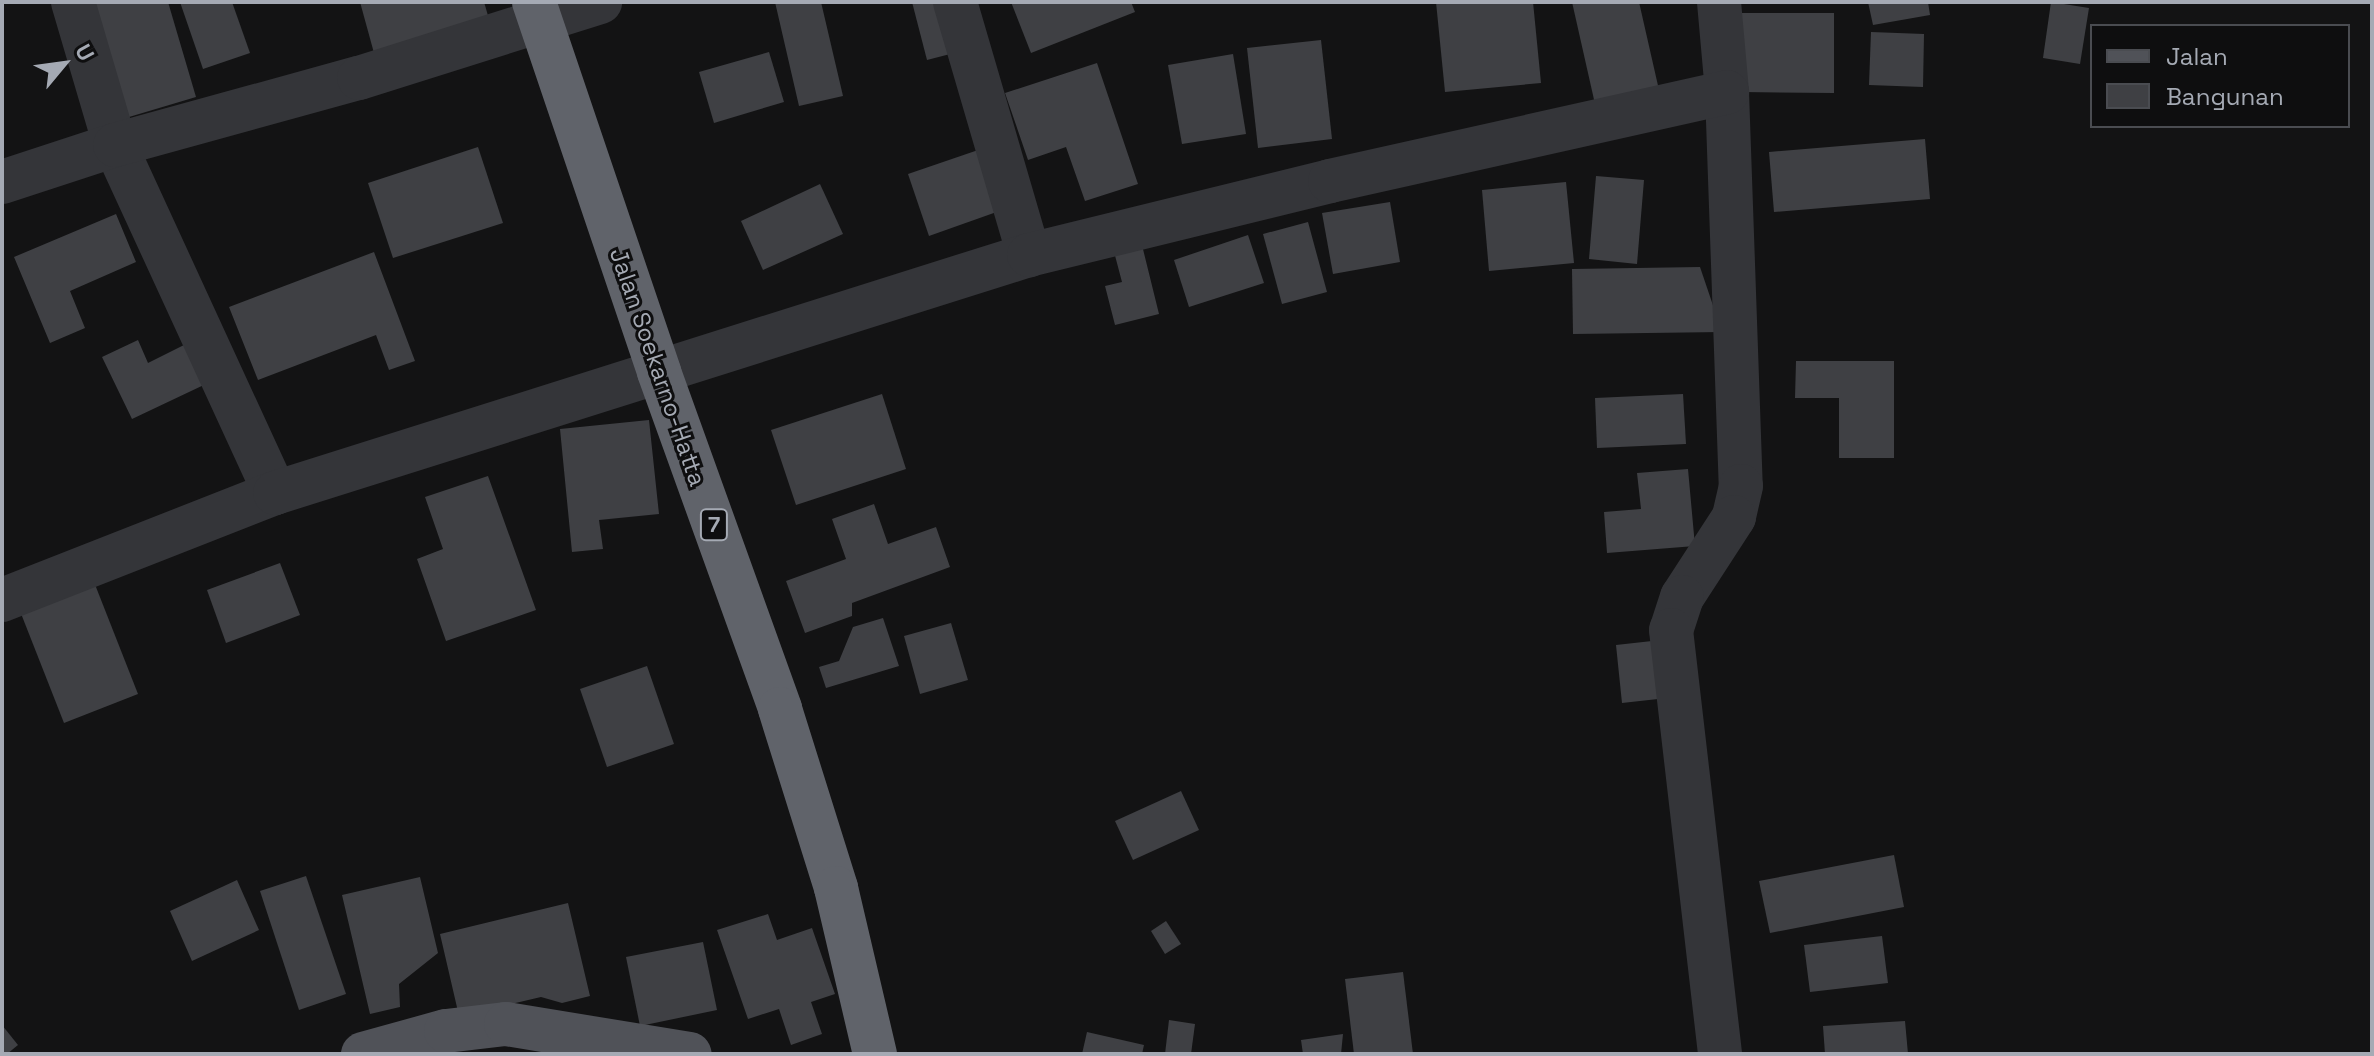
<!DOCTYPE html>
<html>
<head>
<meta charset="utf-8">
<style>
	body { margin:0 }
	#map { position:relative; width:2374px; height:1056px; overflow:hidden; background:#131314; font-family:"Space Grotesk",sans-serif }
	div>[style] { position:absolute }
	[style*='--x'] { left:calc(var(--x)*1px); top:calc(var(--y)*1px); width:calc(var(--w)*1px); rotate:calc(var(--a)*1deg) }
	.building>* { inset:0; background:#3f4044 }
	.minor>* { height:44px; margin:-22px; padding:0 22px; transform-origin:22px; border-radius:22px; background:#343539 }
	.major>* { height:44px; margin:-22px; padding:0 22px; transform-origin:22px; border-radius:22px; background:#505258 }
	.highway>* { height:44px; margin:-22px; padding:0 22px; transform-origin:22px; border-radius:22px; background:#60636a }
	span { translate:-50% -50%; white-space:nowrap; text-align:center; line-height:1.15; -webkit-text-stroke:6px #0e0e0f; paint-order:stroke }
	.shield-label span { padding:2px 6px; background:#0e0e0f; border:2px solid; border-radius:6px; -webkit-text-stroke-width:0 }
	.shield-label { font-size:22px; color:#a5aab4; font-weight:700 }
	.street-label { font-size:24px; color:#a5aab4 }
	.frame { position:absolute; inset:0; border:4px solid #a5aab4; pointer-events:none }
	.legend { position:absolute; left:2090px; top:24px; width:260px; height:104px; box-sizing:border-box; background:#0e0e0f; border:2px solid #4a4c51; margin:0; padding:10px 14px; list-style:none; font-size:24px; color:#a5aab4 }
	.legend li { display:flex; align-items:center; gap:16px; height:40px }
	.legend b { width:40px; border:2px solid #4a4c51 }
	.north { position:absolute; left:24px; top:24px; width:80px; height:80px; -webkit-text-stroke:6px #0e0e0f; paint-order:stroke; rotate:61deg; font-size:22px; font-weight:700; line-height:32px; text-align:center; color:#a5aab4 }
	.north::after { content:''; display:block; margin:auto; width:28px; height:36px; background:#a5aab4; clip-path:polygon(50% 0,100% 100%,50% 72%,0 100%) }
</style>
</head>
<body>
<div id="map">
	<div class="building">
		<div style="clip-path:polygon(95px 2px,168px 2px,196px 97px,129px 117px)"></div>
		<div style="clip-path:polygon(180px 2px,232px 2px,250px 53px,203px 69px)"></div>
		<div style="clip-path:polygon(360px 2px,484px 2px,489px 19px,374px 53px)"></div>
		<div style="clip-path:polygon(775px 2px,821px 2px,843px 96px,799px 106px)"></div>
		<div style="clip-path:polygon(912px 2px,945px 2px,958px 52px,927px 60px)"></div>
		<div style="clip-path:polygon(1011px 2px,1131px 2px,1135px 12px,1031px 53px)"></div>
		<div style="clip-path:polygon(1436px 2px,1533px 2px,1541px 83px,1445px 92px)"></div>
		<div style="clip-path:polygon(1572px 2px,1639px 2px,1659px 90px,1595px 104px)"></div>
		<div style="clip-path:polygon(1868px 2px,1928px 2px,1930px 15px,1873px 25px)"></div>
		<div style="clip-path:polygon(2051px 2px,2089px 8px,2080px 64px,2043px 58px)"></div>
		<div style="clip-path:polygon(1742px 13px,1834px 13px,1834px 93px,1742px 92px)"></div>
		<div style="clip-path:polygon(1871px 32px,1924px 34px,1923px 87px,1869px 85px)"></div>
		<div style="clip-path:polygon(1321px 40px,1332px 139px,1258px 148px,1247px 48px)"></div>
		<div style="clip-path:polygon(769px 52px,784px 102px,714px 123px,699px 72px)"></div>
		<div style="clip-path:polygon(1233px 54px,1246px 134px,1182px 144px,1168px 65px)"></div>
		<div style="clip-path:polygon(1097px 63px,1138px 184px,1085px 201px,1066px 147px,1028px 160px,1005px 93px)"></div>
		<div style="clip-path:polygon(1925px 139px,1930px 199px,1774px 212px,1769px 152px)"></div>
		<div style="clip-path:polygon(478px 147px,503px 223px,393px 258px,368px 183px)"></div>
		<div style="clip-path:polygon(984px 148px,1005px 209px,929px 236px,908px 174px)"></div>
		<div style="clip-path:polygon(1596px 176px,1644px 180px,1637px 264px,1589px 259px)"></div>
		<div style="clip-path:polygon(1566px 182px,1574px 263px,1489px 271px,1482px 190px)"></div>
		<div style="clip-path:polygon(820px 184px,843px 234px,763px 270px,741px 221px)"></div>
		<div style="clip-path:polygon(1390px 202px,1400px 262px,1333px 274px,1322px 213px)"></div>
		<div style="clip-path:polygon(116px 214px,136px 262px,70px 291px,85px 328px,50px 343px,14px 257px)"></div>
		<div style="clip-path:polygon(1308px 222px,1327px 292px,1282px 304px,1263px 234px)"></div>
		<div style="clip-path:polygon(1248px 235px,1264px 283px,1189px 307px,1174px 260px)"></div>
		<div style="clip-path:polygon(1141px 241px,1159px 314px,1115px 325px,1105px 286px,1122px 282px,1113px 248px)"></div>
		<div style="clip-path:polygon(374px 252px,415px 361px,389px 370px,376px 335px,258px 380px,229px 307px)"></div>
		<div style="clip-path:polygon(1700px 267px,1722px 332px,1573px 334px,1572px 269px)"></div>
		<div style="clip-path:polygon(138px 340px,148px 363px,188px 343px,208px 383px,132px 419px,102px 357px)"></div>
		<div style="clip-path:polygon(1796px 361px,1894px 361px,1894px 458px,1839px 458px,1839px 398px,1795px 398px)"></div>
		<div style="clip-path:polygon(882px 394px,906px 469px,796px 505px,771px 430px)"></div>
		<div style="clip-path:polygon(1683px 394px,1686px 444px,1597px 448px,1595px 398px)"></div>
		<div style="clip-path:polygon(649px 420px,659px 514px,599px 520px,603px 549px,572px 552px,560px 429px)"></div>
		<div style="clip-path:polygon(1688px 469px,1695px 546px,1607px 553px,1604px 512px,1641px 509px,1637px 473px)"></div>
		<div style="clip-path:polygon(488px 476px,536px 610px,446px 641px,417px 559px,443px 549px,425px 497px)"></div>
		<div style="clip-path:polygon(874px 504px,888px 544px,936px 527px,950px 567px,852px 603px,852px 616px,805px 633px,786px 581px,846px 559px,832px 519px)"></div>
		<div style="clip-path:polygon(280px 563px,300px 615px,226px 643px,207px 590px)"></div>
		<div style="clip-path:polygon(94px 582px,138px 694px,64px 723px,20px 611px)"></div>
		<div style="clip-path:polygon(883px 618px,899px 666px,826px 688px,819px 667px,839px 661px,853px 627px)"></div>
		<div style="clip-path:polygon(951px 623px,968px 680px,920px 694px,904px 636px)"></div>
		<div style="clip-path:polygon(1661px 640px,1667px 698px,1622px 703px,1616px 645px)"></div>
		<div style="clip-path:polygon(647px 666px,674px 744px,607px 767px,580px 689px)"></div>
		<div style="clip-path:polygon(1181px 791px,1199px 830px,1133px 860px,1115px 821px)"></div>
		<div style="clip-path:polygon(1894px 855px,1904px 907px,1770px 933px,1759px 881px)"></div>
		<div style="clip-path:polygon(306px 876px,346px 994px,299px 1010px,260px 891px)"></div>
		<div style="clip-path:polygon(420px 877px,438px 953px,399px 984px,400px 1007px,370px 1014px,342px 895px)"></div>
		<div style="clip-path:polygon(237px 880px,259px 930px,192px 961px,170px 911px)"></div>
		<div style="clip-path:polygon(568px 903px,590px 996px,562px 1003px,541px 997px,459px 1016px,440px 934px)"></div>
		<div style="clip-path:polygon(768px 914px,777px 940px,812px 928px,835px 994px,811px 1002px,822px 1034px,791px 1045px,779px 1009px,748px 1019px,717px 930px)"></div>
		<div style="clip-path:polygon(1166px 921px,1181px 944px,1165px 954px,1151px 931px)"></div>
		<div style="clip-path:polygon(1882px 936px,1888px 983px,1810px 992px,1804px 945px)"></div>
		<div style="clip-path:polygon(703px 942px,717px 1010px,640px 1026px,626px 957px)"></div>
		<div style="clip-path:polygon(1403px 972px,1413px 1054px,1354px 1054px,1345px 979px)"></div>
		<div style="clip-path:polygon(1169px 1020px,1195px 1024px,1191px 1054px,1165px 1054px)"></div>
		<div style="clip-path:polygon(1905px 1021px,1908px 1054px,1825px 1054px,1823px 1026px)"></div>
		<div style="clip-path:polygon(2px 1025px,18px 1045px,7px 1054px,2px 1054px)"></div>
		<div style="clip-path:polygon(1087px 1032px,1144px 1045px,1142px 1054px,1082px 1054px)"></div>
		<div style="clip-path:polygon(1343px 1034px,1341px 1054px,1303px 1054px,1301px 1040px)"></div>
	</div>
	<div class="minor">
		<div style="--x:73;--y:2;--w:149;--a:73.6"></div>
		<div style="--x:115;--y:145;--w:383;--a:65.3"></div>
		<div style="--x:955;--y:2;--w:264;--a:73.7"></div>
		<div style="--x:1719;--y:2;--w:90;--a:84.9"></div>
		<div style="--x:1727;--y:92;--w:394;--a:88"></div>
		<div style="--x:1741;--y:486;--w:32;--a:103"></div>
		<div style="--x:1734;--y:517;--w:95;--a:123"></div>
		<div style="--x:1682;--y:597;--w:35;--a:108"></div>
		<div style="--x:1671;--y:630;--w:427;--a:83.4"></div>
		<div style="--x:2;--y:182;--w:119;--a:-18.1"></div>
		<div style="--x:115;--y:145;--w:253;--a:-15.4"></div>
		<div style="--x:359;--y:78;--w:253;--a:-17.5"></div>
		<div style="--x:2;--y:600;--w:293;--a:-21.4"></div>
		<div style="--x:275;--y:493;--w:791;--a:-17.52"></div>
		<div style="--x:1029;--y:255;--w:310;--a:-13.8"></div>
		<div style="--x:1330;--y:181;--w:407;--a:-12.6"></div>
	</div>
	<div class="major">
		<div style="--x:363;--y:1054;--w:86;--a:-15.5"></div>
		<div style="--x:446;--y:1031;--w:60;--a:-6.7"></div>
		<div style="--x:506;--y:1024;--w:186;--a:9.3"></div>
	</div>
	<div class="highway">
		<div style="--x:534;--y:2;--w:391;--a:71.3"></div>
		<div style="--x:659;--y:372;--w:358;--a:70.2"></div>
		<div style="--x:780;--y:709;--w:188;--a:72.6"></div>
		<div style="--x:836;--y:888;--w:171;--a:76.8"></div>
	</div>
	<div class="shield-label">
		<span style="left:714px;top:525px">7</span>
	</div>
	<div class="street-label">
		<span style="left:658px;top:367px;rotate:71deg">Jalan Soekarno-Hatta</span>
	</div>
	<div class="frame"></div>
	<ul class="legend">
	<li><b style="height:10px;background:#505258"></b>Jalan</li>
	<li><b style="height:22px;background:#3f4044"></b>Bangunan</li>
	</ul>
	<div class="north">U</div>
</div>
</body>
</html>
